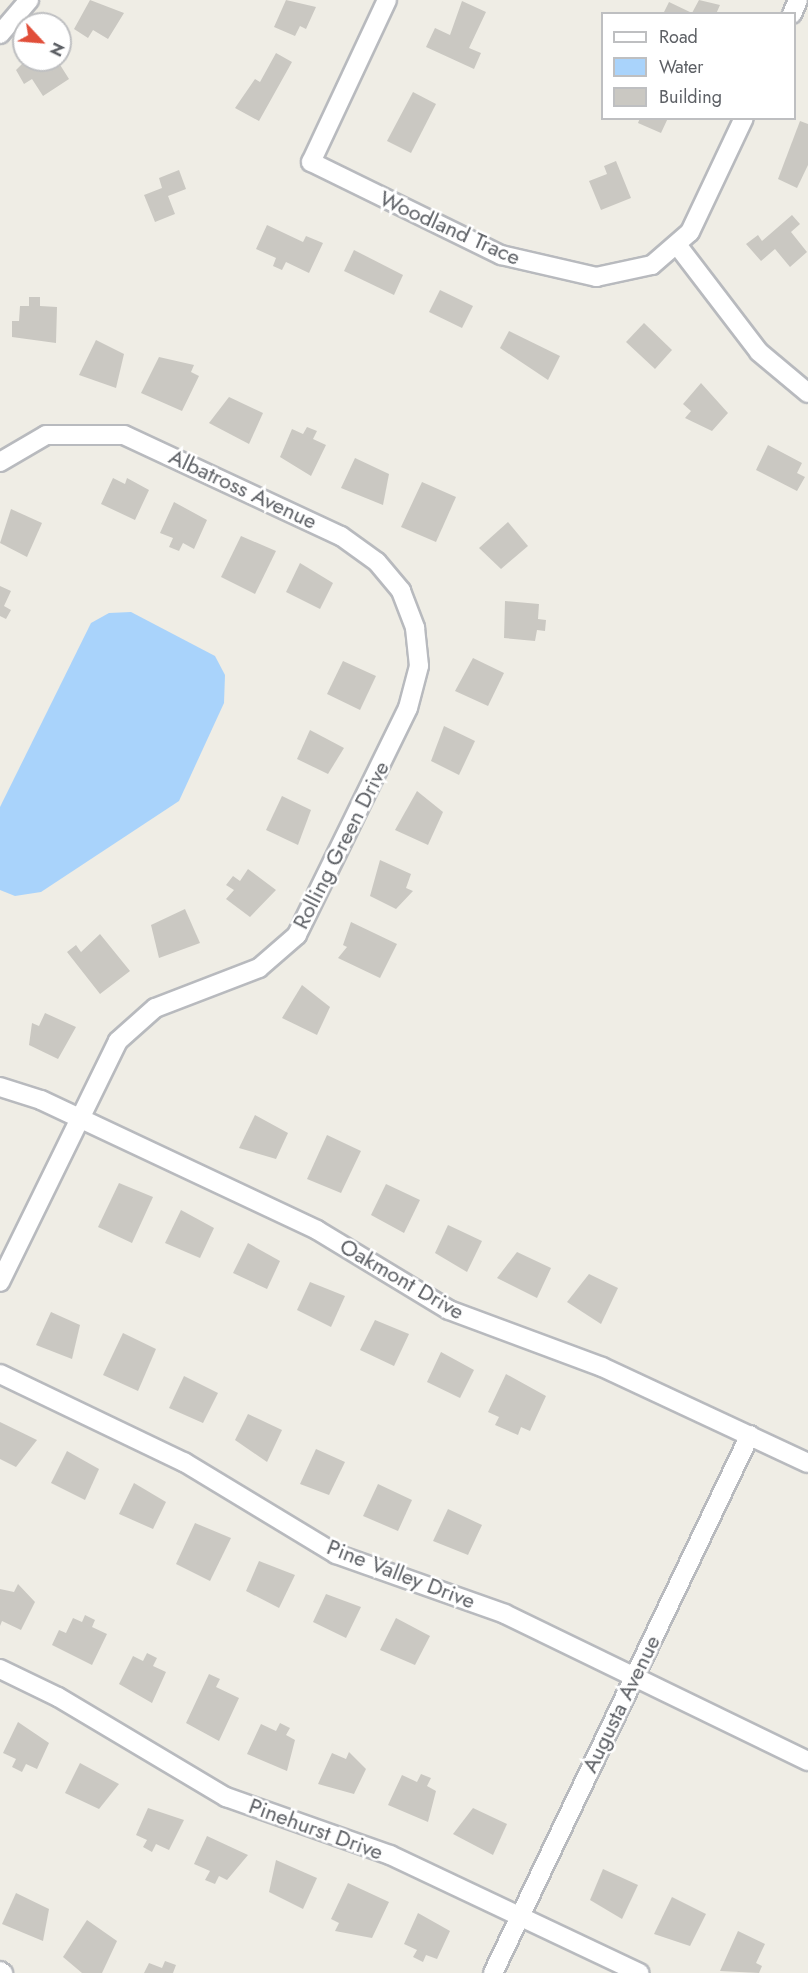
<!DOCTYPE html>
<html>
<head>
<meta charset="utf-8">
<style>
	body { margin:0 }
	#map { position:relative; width:808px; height:1973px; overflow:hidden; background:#efede5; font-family:Jost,sans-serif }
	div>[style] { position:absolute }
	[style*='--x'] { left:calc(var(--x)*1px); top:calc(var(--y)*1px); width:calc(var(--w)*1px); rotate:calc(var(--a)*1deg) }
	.water>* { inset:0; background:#a9d3fb }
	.building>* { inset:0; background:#cac8c2 }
	.roads { filter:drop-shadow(2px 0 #b8babe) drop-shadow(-2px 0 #b8babe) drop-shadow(0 2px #b8babe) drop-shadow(0 -2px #b8babe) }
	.street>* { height:18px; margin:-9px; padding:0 9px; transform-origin:9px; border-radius:9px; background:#fff }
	span { translate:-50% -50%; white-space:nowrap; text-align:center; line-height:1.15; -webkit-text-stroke:5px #fff; paint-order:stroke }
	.street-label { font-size:22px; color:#5d6065 }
	.legend { position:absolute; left:601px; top:12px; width:195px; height:108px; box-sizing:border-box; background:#fff; border:2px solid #bebfc1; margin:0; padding:8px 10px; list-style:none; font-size:18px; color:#5d6065 }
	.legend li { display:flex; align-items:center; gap:12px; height:30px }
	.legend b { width:30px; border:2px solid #bebfc1 }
	.north { position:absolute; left:12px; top:12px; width:60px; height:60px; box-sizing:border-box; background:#fff; border:2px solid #bebfc1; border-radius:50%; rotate:116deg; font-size:16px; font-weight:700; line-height:24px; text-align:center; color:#5d6065 }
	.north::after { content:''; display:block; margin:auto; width:21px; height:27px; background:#e14e39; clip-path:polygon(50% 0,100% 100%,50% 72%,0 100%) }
</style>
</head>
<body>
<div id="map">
	<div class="water">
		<div style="clip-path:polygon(131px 612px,215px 656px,225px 675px,224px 703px,179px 801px,41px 892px,15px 896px,0 890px,0 807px,91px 623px,109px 613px)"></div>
	</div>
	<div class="building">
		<div style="clip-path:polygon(90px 0,124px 13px,108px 39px,93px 30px,88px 38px,74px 29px)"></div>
		<div style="clip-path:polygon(286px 0,316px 7px,306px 29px,300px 26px,295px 36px,274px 27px)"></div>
		<div style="clip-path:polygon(699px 0,720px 5px,716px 14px,663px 14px,669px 2px,692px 13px)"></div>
		<div style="clip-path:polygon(462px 1px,486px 12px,469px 48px,481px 53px,474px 69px,426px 47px,435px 28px,450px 35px)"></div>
		<div style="clip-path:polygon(276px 53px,292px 62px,259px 121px,235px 108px,255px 79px,260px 82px)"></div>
		<div style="clip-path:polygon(26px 60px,57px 60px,69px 79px,43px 96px,32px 79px,24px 84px,16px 70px)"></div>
		<div style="clip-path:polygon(413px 92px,436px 104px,411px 153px,387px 141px)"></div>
		<div style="clip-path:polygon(640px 118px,668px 118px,661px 133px,638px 123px)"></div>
		<div style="clip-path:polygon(800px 121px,808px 124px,808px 165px,797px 188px,778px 179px)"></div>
		<div style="clip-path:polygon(616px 161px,631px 198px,601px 210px,589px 181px,607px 174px,604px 166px)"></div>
		<div style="clip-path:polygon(179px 170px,186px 189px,168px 196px,175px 214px,155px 222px,144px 195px,162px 188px,159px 178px)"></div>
		<div style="clip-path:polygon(792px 215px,800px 224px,791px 232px,807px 252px,790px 267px,775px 249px,761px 261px,746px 244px,758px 235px,762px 241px)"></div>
		<div style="clip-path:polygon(267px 225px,303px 242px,306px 236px,323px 243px,309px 273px,286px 262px,282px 270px,273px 266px,276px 258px,256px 249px)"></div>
		<div style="clip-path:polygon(354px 250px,403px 275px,394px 295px,344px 271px)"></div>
		<div style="clip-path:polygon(440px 290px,473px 306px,462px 328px,429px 312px)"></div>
		<div style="clip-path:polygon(29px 297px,40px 297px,40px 306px,57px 307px,56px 343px,12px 337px,12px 321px,19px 321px,20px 306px,29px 306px)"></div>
		<div style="clip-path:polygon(644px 323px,672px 350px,655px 369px,626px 342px)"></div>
		<div style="clip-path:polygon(509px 331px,560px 356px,548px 380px,500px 348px)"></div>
		<div style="clip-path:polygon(96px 340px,124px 354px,116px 388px,79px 375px)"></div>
		<div style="clip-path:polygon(159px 357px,194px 365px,191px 372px,199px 376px,182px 411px,141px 393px)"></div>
		<div style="clip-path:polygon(701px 383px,728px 413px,712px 431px,685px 418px,691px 411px,683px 404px)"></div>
		<div style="clip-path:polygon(229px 397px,263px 413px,249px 444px,209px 423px)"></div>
		<div style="clip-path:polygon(307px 427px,317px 431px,313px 439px,326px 445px,311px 476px,280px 457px,292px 429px,303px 434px)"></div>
		<div style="clip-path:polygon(768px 445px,802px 463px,797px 473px,805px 477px,797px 491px,756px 470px)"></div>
		<div style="clip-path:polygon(355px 458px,389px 474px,383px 505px,341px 488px)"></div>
		<div style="clip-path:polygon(113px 478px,125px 484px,127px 478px,149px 490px,135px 520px,101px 504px)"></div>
		<div style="clip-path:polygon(422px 482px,456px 497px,436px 542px,401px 527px)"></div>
		<div style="clip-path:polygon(174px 502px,207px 520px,194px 549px,183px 543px,179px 551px,169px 547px,173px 538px,160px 533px)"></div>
		<div style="clip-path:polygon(11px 509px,42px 523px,27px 557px,0 543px)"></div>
		<div style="clip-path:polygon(508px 522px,528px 546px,501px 569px,479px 548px)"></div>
		<div style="clip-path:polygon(241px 536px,276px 551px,255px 594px,221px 577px)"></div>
		<div style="clip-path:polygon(300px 563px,333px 583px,320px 609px,286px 592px)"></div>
		<div style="clip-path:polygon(0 586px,11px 591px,4px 606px,11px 610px,6px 619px,0 616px)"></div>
		<div style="clip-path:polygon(505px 601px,539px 604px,538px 619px,546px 620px,545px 631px,537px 630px,535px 641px,504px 638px)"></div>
		<div style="clip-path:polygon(473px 658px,504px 673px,488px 706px,455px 691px)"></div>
		<div style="clip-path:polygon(343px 661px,376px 676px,360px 710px,327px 694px)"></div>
		<div style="clip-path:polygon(444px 726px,475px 741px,459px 775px,431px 761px)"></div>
		<div style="clip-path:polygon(310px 730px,344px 748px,328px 774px,297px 759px)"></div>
		<div style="clip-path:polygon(417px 791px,443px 812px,428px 845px,395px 830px)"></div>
		<div style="clip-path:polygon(282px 796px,311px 810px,298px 845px,266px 830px)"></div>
		<div style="clip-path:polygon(380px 860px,411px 874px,406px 888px,413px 891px,396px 909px,370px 896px)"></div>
		<div style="clip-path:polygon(248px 869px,276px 890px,250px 917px,226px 899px,234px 890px,226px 885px,233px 876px,240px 881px)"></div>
		<div style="clip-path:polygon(185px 909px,200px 943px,159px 958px,151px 925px)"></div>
		<div style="clip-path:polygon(351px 922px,397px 944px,380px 978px,338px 958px,347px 947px,343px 945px)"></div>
		<div style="clip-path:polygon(100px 934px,130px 971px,100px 994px,67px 952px,76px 945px,81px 952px)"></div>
		<div style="clip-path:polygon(302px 985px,330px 1007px,317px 1035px,282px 1018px)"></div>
		<div style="clip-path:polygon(45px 1013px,76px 1027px,58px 1059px,29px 1045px,32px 1023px,39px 1026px)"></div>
		<div style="clip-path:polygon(255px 1115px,288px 1133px,276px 1159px,239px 1148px)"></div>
		<div style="clip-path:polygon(327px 1135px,361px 1151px,341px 1193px,307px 1179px)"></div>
		<div style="clip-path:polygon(119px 1183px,153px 1197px,132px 1243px,98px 1227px)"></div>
		<div style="clip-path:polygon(386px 1184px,420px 1200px,404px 1233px,371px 1215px)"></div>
		<div style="clip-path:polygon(181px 1210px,214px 1228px,200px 1258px,165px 1243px)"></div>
		<div style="clip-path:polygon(448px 1225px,482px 1241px,467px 1272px,435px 1253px)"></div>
		<div style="clip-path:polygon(248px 1243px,280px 1261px,267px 1289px,233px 1273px)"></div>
		<div style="clip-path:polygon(517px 1252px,551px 1268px,537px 1298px,497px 1278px)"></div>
		<div style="clip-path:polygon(589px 1274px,618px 1288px,601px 1324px,567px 1302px)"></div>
		<div style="clip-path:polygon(310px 1282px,345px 1296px,331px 1327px,297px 1310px)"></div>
		<div style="clip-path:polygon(51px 1312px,80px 1325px,72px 1359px,36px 1345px)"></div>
		<div style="clip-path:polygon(375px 1320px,409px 1334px,394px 1366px,360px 1350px)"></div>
		<div style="clip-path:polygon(123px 1333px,156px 1349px,138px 1391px,103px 1375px)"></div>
		<div style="clip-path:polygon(441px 1352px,474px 1370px,460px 1398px,427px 1382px)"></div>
		<div style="clip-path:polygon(506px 1374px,546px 1396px,530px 1431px,521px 1427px,518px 1435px,495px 1425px,499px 1417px,488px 1412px)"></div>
		<div style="clip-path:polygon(184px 1376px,218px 1393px,203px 1423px,169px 1408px)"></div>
		<div style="clip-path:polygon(248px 1414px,282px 1430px,267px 1462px,235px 1440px)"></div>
		<div style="clip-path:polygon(0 1422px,37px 1440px,16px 1467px,0 1459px)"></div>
		<div style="clip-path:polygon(316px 1449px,345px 1462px,329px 1495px,300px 1484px)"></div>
		<div style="clip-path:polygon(67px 1451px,99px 1469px,85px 1500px,51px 1483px)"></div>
		<div style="clip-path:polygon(134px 1483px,166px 1502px,153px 1529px,119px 1514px)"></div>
		<div style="clip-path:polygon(378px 1484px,412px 1500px,398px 1531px,363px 1516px)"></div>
		<div style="clip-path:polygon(448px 1509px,482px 1525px,468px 1555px,433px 1541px)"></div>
		<div style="clip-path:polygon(195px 1523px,231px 1538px,210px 1581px,176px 1564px)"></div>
		<div style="clip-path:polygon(259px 1561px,295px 1575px,279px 1608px,246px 1591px)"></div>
		<div style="clip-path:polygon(18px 1584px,35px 1602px,21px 1630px,2px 1621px,0 1626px,0 1589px,14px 1592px)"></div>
		<div style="clip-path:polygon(326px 1594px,361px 1607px,346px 1638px,313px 1622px)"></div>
		<div style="clip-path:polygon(85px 1615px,95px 1620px,92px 1627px,107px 1634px,92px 1665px,52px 1645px,59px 1630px,66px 1633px,73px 1618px,82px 1622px)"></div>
		<div style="clip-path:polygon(396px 1618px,430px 1636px,415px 1665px,380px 1650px)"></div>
		<div style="clip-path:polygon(147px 1653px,157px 1658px,153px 1666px,166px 1672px,152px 1703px,119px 1684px,133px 1656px,143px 1661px)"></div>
		<div style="clip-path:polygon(209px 1674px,220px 1679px,216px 1687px,239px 1698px,219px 1741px,186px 1723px)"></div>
		<div style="clip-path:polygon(18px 1722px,49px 1743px,37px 1769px,26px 1764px,22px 1772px,12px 1767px,16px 1759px,3px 1753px)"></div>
		<div style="clip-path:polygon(280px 1723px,290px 1728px,286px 1735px,295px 1740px,287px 1771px,247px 1754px,261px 1724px,276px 1731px)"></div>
		<div style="clip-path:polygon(349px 1752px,366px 1769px,354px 1794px,318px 1784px,332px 1753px,346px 1759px)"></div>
		<div style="clip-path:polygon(80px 1763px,119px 1784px,99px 1809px,65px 1793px)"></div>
		<div style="clip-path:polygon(421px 1774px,431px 1778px,427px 1786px,436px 1791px,428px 1822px,388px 1805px,402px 1775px,417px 1782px)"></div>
		<div style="clip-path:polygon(148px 1808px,184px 1820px,169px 1850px,156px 1844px,152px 1852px,143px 1847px,147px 1840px,136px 1835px)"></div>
		<div style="clip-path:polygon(473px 1808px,507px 1824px,493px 1855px,453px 1834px)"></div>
		<div style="clip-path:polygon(207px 1836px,248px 1855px,227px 1880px,219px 1876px,215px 1884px,205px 1880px,210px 1871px,194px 1864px)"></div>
		<div style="clip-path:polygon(276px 1860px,317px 1878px,303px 1909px,269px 1892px)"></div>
		<div style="clip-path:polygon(603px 1869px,638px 1885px,622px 1919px,590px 1900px)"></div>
		<div style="clip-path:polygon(348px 1883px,389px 1902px,372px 1938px,335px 1931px,339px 1923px,331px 1919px)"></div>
		<div style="clip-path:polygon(16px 1893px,49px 1909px,43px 1941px,2px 1924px)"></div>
		<div style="clip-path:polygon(672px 1897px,706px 1914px,690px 1946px,654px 1934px)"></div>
		<div style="clip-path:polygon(418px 1913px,450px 1931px,437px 1959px,426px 1955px,423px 1962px,413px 1957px,417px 1950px,404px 1944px)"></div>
		<div style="clip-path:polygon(87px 1920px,117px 1941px,102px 1973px,82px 1973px,63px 1957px)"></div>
		<div style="clip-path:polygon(738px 1931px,765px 1944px,756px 1963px,762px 1966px,759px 1973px,720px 1971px)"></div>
		<div style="clip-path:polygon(165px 1961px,176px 1965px,173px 1973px,144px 1973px,149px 1963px,162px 1968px)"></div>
	</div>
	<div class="roads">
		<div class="street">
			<div style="--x:387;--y:0;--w:179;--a:115.1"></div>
			<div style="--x:311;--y:162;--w:212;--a:26.1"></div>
			<div style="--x:501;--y:255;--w:98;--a:13"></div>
			<div style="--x:596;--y:277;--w:57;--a:-12.1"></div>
			<div style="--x:652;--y:265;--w:50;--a:-41"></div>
			<div style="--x:690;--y:232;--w:126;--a:-64.7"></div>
			<div style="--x:792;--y:14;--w:15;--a:-67"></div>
			<div style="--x:0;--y:34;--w:45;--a:-49.5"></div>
			<div style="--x:678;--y:246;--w:133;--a:52.6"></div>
			<div style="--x:759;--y:352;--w:64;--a:39.9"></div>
			<div style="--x:0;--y:462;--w:53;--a:-30.4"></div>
			<div style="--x:46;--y:435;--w:78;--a:0"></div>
			<div style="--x:124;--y:435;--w:239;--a:25"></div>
			<div style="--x:341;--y:536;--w:44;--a:35.8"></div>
			<div style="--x:377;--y:562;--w:38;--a:50"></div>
			<div style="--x:401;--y:591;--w:40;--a:69"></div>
			<div style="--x:415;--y:628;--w:38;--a:84"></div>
			<div style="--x:419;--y:666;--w:43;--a:104.7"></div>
			<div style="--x:408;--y:708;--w:253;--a:116.1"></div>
			<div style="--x:297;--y:935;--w:50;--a:139"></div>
			<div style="--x:259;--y:968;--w:111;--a:159"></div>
			<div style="--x:155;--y:1008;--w:50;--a:138.3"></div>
			<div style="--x:118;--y:1041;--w:268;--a:116.1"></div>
			<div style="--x:0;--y:1087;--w:43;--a:17.6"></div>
			<div style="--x:41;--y:1100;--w:305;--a:25.2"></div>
			<div style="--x:317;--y:1230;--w:154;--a:31.2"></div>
			<div style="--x:449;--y:1310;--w:163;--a:20.4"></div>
			<div style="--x:602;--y:1367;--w:227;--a:25"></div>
			<div style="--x:0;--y:1374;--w:204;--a:25.6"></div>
			<div style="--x:184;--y:1462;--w:178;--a:31.2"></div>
			<div style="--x:336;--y:1554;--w:179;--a:19.5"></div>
			<div style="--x:505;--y:1614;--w:337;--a:25.9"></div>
			<div style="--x:0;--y:1669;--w:64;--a:25.8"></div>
			<div style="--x:58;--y:1697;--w:196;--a:30.8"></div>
			<div style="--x:226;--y:1797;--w:174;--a:19.5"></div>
			<div style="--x:390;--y:1855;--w:276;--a:25.3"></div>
			<div style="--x:0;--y:1971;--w:4;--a:34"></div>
			<div style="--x:493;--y:1973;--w:596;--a:-64.47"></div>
		</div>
	</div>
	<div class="street-label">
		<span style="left:450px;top:228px;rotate:24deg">Woodland Trace</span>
		<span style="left:243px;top:489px;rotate:25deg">Albatross Avenue</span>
		<span style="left:341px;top:845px;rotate:-63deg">Rolling Green Drive</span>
		<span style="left:402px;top:1279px;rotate:30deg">Oakmont Drive</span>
		<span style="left:401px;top:1574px;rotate:21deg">Pine Valley Drive</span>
		<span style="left:621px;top:1704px;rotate:-64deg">Augusta Avenue</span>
		<span style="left:316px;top:1829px;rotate:20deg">Pinehurst Drive</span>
	</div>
	<ul class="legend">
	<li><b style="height:8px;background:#fff"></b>Road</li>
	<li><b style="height:16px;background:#a9d3fb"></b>Water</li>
	<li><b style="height:16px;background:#cac8c2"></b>Building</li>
	</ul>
	<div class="north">N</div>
</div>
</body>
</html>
